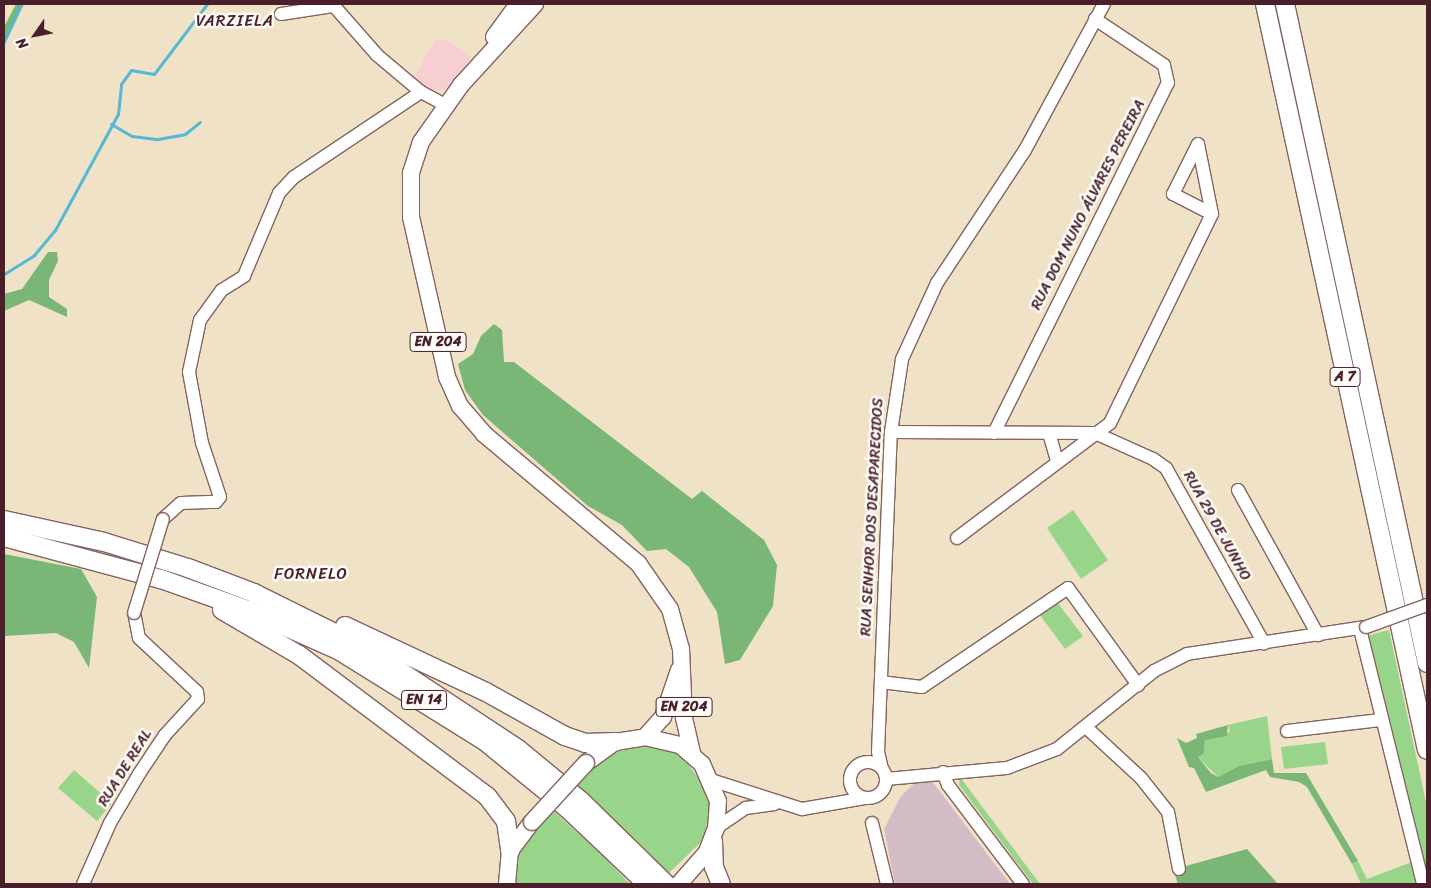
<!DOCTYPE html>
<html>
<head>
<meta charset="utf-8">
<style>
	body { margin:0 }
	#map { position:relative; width:1431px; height:888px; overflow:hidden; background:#f0e2c6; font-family:Sriracha,sans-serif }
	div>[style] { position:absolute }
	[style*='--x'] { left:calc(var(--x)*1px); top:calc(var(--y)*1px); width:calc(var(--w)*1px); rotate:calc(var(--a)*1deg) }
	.built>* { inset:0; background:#f7cfd3 }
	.industrial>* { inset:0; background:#d2bdc7 }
	.green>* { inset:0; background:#98d58a }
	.forest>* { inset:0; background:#7ab676 }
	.stream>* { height:3px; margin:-1.5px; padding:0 1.5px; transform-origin:1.5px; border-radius:1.5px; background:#55b8d4 }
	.roads { filter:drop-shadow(1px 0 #846361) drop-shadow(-1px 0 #846361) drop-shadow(0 1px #846361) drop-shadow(0 -1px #846361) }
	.minor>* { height:12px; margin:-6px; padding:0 6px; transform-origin:6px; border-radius:6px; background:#fff }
	.minor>.ring { margin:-6px; padding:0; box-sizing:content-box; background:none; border:12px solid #fff; border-radius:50% }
	.major>* { height:16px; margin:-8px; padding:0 8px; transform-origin:8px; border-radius:8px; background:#fff }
	.highway>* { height:18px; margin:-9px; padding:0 9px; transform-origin:9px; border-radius:9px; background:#fff }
	.bridges { filter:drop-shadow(1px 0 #846361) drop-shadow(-1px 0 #846361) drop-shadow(0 1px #846361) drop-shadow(0 -1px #846361) }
	.minor-bridge>* { height:12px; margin:-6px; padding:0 6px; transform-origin:6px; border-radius:6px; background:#fff }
	.major-bridge>* { height:16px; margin:-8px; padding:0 8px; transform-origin:8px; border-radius:8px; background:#fff }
	span { translate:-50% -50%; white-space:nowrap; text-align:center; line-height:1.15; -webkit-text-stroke:5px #fdfcf7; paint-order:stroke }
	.shield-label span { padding:1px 4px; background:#fdfcf7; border:1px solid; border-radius:4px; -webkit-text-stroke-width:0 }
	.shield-label { font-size:14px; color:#4a1f2b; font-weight:700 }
	.street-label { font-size:15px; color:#4a1f2b }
	.neighbourhood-label { font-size:16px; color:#4a1f2b; letter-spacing:1px }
	.frame { position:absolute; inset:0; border:5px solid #4a1f2b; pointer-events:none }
	.north { position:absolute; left:10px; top:10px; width:50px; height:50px; -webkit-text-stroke:4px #fdfcf7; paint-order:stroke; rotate:237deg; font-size:14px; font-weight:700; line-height:20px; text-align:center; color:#4a1f2b }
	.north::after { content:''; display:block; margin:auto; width:18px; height:22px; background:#4a1f2b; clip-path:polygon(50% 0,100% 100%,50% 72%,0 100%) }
</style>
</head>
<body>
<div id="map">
	<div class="built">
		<div style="clip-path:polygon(435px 40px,447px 40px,471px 57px,451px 87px,433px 92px,413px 79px)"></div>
	</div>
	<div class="industrial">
		<div style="clip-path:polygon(917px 781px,932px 781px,1010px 884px,895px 884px,884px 829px,901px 796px)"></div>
	</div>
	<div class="green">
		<div style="clip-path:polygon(1361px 418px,1365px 418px,1412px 626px,1427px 721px)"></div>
		<div style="clip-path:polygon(1073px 510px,1108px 560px,1081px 579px,1047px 528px)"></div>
		<div style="clip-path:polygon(1057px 602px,1083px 636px,1065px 649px,1040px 615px)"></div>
		<div style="clip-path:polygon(1389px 630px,1427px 807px,1427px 884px,1366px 636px)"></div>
		<div style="clip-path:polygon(1267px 716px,1272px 759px,1239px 766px,1218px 777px,1198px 757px,1204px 754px,1205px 740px,1230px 732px,1228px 725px)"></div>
		<div style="clip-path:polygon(1325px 742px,1328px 764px,1284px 769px,1281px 747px)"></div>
		<div style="clip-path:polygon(652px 743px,683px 757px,707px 790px,710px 807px,704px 839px,669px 873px,575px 784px,609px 754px)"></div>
		<div style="clip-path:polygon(74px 770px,112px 803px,97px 821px,58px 788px)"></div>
		<div style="clip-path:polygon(960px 777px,1040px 884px,1033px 884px,959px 785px)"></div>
		<div style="clip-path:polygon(550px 808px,597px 850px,630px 884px,516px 884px,520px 847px)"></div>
		<div style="clip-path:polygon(1358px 861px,1367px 879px,1412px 862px,1419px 884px,1361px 884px,1352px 864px)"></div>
	</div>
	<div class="forest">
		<div style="clip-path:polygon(16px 4px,24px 4px,4px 46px,4px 27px)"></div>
		<div style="clip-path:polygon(48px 252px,57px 252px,58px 261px,49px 280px,49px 297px,67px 309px,67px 317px,29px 300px,4px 311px,4px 294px,22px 289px)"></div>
		<div style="clip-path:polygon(494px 324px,502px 330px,504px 362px,514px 362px,692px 499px,702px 491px,764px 540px,777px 565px,773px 606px,740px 660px,725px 664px,717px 612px,689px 567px,666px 549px,647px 551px,622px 525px,588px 506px,483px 415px,465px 390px,458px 364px,473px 354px,481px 336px)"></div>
		<div style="clip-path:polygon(4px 554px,81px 569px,97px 597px,89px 668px,74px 642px,56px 633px,4px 636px)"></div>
		<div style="clip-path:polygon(1228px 725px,1227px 736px,1205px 740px,1204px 754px,1198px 757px,1211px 773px,1218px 777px,1239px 766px,1272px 759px,1274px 773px,1306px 773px,1358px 861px,1352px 864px,1307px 787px,1299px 782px,1270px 777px,1266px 770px,1206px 792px,1194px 768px,1189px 767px,1177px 738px,1186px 743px,1197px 738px,1196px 734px)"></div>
		<div style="clip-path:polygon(1247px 849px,1278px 884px,1178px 884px,1175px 875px,1186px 866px)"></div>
	</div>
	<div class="stream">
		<div style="--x:4;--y:41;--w:41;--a:-65.3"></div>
		<div style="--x:111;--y:124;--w:24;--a:30"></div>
		<div style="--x:132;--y:136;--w:26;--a:7"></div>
		<div style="--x:158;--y:139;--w:27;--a:-10"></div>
		<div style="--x:185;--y:134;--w:19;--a:-39"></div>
		<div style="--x:4;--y:274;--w:36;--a:-32"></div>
		<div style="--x:34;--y:255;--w:33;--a:-50"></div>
		<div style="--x:55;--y:230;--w:132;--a:-61.5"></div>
		<div style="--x:118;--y:114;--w:30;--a:-84"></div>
		<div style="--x:121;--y:84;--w:17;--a:-54"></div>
		<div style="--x:131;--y:70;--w:23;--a:10"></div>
		<div style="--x:154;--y:74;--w:88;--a:-52.9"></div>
	</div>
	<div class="roads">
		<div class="minor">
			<div style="--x:281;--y:14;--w:54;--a:-8.6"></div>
			<div style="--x:334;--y:6;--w:65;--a:48.7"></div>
			<div style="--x:377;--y:55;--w:57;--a:40.1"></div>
			<div style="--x:891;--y:432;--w:204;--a:0.3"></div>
			<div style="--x:1095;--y:433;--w:64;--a:24.1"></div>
			<div style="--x:1153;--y:459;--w:16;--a:35"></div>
			<div style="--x:1166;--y:468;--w:201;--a:60.8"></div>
			<div style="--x:994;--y:433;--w:391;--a:-63.6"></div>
			<div style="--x:1168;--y:83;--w:18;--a:-103"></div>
			<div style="--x:1164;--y:65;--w:83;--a:-146.3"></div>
			<div style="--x:1049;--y:433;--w:29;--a:74"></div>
			<div style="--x:1238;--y:490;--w:166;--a:61.1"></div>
			<div style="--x:163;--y:519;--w:24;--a:-42"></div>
			<div style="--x:181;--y:503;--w:35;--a:-2"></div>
			<div style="--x:216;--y:502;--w:6;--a:-51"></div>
			<div style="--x:220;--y:497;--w:57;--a:-108.4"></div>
			<div style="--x:202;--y:443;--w:72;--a:-100.4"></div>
			<div style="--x:189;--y:372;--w:53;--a:-78.1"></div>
			<div style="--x:200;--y:320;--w:37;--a:-54"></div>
			<div style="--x:222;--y:290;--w:26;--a:-32"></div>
			<div style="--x:244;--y:276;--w:90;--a:-67.1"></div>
			<div style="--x:279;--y:193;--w:22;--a:-47"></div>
			<div style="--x:294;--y:177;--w:153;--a:-33.8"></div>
			<div style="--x:421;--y:92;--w:27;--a:28"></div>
			<div style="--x:957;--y:538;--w:191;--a:-36.9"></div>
			<div style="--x:1110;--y:423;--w:233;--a:-64"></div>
			<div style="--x:1212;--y:214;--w:71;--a:-101.3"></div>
			<div style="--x:1198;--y:144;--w:56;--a:116.6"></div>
			<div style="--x:1173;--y:194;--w:44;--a:27.1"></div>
			<div style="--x:1360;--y:629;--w:263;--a:76.1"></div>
			<div style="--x:881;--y:682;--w:41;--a:7"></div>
			<div style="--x:922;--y:687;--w:176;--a:-34.1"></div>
			<div style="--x:1068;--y:588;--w:120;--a:54.2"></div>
			<div style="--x:1088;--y:729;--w:72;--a:42.8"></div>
			<div style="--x:1141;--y:778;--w:43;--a:51.5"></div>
			<div style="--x:1168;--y:812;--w:58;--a:79.1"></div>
			<div style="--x:1287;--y:731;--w:94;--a:-6.7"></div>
			<div class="ring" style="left:850px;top:762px;width:24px;height:24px"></div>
			<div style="--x:882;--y:769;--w:17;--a:-103"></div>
			<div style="--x:878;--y:752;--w:320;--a:-87.7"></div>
			<div style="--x:891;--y:432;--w:74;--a:-81.4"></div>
			<div style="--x:902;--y:359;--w:84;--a:-65.3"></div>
			<div style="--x:937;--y:283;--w:159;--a:-56.5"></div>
			<div style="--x:1025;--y:150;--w:166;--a:-61.6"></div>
			<div style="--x:943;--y:772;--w:14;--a:69"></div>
			<div style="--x:948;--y:785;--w:124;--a:52.9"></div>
			<div style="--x:886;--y:779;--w:121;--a:-5.2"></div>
			<div style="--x:1007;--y:768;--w:53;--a:-20.8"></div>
			<div style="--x:1057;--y:749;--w:124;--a:-38.8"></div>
			<div style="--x:1154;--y:671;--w:37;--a:-27"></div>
			<div style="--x:1187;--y:654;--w:181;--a:-8.6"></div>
			<div style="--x:711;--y:780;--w:96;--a:17.7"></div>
			<div style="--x:802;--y:809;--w:65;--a:-9.8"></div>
			<div style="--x:872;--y:823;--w:63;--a:76.2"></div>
			<div style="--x:716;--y:828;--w:36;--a:-34"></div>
			<div style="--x:746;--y:808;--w:29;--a:-8"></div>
			<div style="--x:83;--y:884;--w:67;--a:-66.1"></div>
			<div style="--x:110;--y:823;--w:57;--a:-59.4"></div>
			<div style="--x:139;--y:774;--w:47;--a:-56.3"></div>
			<div style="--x:165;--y:735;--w:49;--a:-47.5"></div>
			<div style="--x:198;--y:699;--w:7;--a:-98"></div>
			<div style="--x:197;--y:692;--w:79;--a:-137"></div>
			<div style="--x:139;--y:638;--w:25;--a:-101"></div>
		</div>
		<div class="major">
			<div style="--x:535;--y:4;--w:110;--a:132.4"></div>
			<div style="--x:461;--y:85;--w:70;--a:125.1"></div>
			<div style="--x:421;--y:142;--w:33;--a:108"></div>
			<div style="--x:411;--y:173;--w:44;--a:90"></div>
			<div style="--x:411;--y:217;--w:164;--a:77.3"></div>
			<div style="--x:447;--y:377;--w:32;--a:66"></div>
			<div style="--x:460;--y:406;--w:37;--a:49"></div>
			<div style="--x:484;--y:434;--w:201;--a:40"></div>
			<div style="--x:638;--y:563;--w:56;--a:55.2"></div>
			<div style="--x:670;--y:609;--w:41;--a:74.6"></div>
			<div style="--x:681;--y:649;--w:69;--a:87.5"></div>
			<div style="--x:684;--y:718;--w:36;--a:77"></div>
			<div style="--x:494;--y:37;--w:41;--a:-54"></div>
			<div style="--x:645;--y:737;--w:27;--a:-48"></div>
			<div style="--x:663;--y:717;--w:50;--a:-71.2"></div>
			<div style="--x:586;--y:763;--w:36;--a:-36"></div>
			<div style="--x:615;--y:742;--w:30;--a:-9"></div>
			<div style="--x:645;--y:737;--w:36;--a:13"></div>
			<div style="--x:680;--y:745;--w:29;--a:41"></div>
			<div style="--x:702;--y:764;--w:40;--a:66.6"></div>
			<div style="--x:718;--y:801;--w:27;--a:94"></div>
			<div style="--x:716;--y:828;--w:26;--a:111"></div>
			<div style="--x:707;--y:852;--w:43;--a:131.2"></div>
			<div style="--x:507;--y:884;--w:33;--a:-85"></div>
			<div style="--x:510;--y:851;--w:36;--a:-53"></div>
		</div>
		<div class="highway">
			<div style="--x:1265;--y:4;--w:763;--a:77.75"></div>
			<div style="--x:1285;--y:4;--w:674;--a:77.84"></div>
			<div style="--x:4;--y:520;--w:102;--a:12.4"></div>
			<div style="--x:104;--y:542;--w:88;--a:17.2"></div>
			<div style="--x:188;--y:568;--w:71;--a:20.7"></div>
			<div style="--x:254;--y:593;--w:124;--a:26.4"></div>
			<div style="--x:365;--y:648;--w:183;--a:33.4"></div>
			<div style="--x:518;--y:749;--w:82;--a:39.5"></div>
			<div style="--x:581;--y:801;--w:119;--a:44.3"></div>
			<div style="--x:4;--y:537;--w:163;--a:15"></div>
			<div style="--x:161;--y:579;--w:92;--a:19.6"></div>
			<div style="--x:248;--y:610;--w:101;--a:24"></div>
			<div style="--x:340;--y:651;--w:172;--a:31.9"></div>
			<div style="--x:486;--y:742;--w:106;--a:39.3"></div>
			<div style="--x:568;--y:809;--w:109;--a:43.5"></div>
			<div style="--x:222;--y:610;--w:89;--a:30.3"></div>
			<div style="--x:299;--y:655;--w:235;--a:36.9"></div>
			<div style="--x:487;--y:796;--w:31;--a:53"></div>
			<div style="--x:506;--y:821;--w:30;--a:82"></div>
			<div style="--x:345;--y:626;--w:156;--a:25.1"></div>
			<div style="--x:486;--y:692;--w:90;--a:29.1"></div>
			<div style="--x:565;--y:736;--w:21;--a:19"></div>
			<div style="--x:585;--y:743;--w:30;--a:-2"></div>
			<div style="--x:713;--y:841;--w:26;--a:88"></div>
			<div style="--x:714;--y:867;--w:18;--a:68"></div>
		</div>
	</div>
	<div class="bridges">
		<div class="minor-bridge">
			<div style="--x:134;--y:613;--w:98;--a:-72.9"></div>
			<div style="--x:1366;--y:627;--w:65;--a:-19.8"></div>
		</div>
		<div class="major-bridge">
			<div style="--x:532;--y:822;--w:80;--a:-47.5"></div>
		</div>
	</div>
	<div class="shield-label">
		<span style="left:438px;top:342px">EN 204</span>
		<span style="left:1345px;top:377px">A 7</span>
		<span style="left:424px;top:700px">EN 14</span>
		<span style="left:684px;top:707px">EN 204</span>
	</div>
	<div class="street-label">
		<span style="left:1088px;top:205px;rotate:-63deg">RUA DOM NUNO ÁLVARES PEREIRA</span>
		<span style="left:872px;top:517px;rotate:-87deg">RUA SENHOR DOS DESAPARECIDOS</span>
		<span style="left:1217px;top:526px;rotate:61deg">RUA 29 DE JUNHO</span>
		<span style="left:125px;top:768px;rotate:-58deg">RUA DE REAL</span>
	</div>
	<div class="neighbourhood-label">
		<span style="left:235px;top:21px">VARZIELA</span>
		<span style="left:311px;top:574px">FORNELO</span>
	</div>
	<div class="frame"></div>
	<div class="north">N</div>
</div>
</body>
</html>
